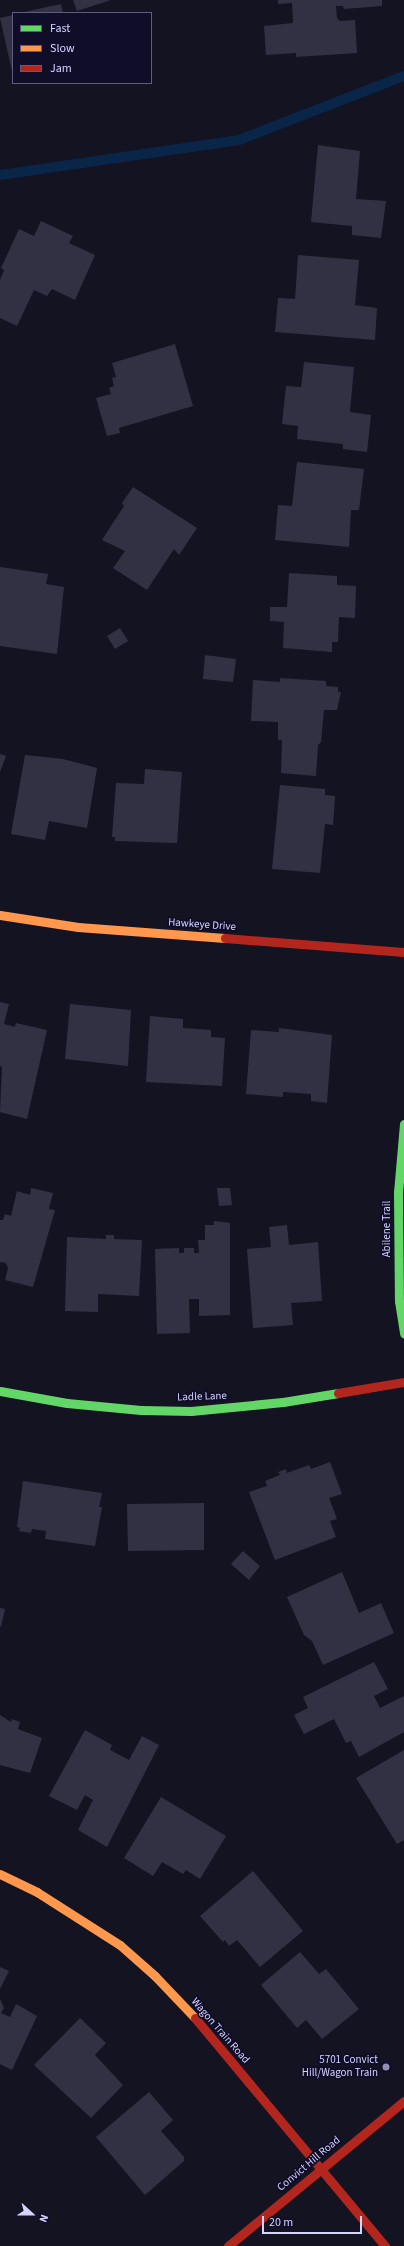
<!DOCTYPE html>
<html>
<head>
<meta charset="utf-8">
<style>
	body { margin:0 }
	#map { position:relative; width:404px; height:2246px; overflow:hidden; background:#141322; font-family:"Source Sans 3",sans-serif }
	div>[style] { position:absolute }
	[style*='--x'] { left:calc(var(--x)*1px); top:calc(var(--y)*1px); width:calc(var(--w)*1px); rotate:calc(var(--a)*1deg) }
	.stream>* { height:10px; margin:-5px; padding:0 5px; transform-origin:5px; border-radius:5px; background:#092648 }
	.building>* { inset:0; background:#323144 }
	.fast>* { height:9px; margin:-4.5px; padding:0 4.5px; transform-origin:4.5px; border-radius:4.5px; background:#63d668 }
	.slow>* { height:9px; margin:-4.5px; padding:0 4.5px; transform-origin:4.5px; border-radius:4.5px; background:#ff974d }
	.jam>* { height:9px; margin:-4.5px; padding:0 4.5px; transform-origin:4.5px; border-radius:4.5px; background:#b3261e }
	.dots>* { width:11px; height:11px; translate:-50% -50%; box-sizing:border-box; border:2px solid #0f0d28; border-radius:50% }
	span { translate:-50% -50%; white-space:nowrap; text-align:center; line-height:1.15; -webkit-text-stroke:3.5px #0f0d28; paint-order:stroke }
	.street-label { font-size:11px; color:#d5d4ff }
	.poi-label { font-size:11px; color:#d5d4ff }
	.right { translate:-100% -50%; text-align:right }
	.legend { position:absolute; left:12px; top:12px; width:140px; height:72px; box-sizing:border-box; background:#0f0d28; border:1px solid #5e5d7e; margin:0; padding:5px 7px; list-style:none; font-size:12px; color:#d5d4ff }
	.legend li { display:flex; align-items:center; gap:8px; height:20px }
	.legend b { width:20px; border:1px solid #5e5d7e }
	.north { position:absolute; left:12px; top:2194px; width:40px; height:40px; -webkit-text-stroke:3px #0f0d28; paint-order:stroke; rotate:111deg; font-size:11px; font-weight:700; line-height:16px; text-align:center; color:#d5d4ff }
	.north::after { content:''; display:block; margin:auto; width:14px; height:18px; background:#d5d4ff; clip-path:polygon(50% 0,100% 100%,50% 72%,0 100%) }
	.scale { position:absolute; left:262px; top:2216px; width:100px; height:18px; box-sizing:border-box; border:2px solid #d5d4ff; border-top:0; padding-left:5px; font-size:12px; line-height:14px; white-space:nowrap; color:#d5d4ff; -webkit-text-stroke:3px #0f0d28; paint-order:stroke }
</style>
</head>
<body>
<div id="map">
	<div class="stream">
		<div style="--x:0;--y:175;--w:242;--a:-8.3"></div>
		<div style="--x:239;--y:140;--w:177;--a:-21.2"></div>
	</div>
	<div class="building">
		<div style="clip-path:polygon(73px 0,111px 0,77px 11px)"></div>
		<div style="clip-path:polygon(278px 0,382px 0,382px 6px,344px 9px,343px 6px,336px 6px,337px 18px,340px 21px,355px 20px,357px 53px,296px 57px,296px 53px,266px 55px,264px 26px,293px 23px,292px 3px,278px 4px)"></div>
		<div style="clip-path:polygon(61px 4px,63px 13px,24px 13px,24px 12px)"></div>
		<div style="clip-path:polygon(13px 15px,13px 71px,12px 71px,0 18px)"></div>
		<div style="clip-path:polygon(318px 145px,360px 151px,356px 199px,386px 201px,381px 238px,352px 235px,352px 226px,311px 222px)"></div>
		<div style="clip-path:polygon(41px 221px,73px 236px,69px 243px,95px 255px,75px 300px,52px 289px,47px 296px,34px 290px,17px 326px,0 318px,0 280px,4px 270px,1px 268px,19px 229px,34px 236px)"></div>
		<div style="clip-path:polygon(298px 255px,359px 260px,355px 305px,377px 308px,375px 340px,275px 332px,278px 298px,295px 299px)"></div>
		<div style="clip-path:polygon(175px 344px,193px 406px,119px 428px,120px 433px,107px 436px,96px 398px,111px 394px,109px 388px,114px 386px,112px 378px,116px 377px,112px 363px)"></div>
		<div style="clip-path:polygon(304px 362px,354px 367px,350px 412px,371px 415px,367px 452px,343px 449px,343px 444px,297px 439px,298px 426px,282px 424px,286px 386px,301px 387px)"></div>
		<div style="clip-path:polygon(297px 462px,364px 469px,359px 510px,351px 510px,349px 547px,275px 540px,278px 505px,292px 506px)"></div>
		<div style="clip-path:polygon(133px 487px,197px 528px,179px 555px,174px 549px,147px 590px,113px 568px,125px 551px,102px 540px,124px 506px,122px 503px)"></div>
		<div style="clip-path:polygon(0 567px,48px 574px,46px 584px,64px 587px,57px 654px,0 646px)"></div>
		<div style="clip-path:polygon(289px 573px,337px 576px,337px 585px,356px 586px,355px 618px,339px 617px,338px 642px,332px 642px,332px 652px,283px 648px,284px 622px,270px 621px,270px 607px,287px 607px)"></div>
		<div style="clip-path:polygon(120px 628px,128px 641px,115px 649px,107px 636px)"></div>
		<div style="clip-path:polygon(205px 655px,236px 659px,233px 682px,203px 679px)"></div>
		<div style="clip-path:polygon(280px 678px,326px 681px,326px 686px,338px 687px,338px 692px,341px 692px,337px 710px,324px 710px,321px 742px,318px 745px,316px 776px,281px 773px,282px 740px,278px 740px,278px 722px,251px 721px,253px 680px,280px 682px)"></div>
		<div style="clip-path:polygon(0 754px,6px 756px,0 772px)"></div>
		<div style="clip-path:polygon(25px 755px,63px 759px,97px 768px,87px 828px,49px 821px,45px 840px,11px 834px)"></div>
		<div style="clip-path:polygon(145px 769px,182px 772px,177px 843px,115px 841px,115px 837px,112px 837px,116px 783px,144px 784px)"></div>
		<div style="clip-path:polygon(280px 785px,325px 789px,325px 795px,335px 796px,333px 825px,325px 824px,320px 873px,272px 869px)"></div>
		<div style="clip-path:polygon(0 1002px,9px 1004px,4px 1024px,15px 1027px,16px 1023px,47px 1030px,27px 1119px,0 1112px,2px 1067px,0 1066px)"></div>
		<div style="clip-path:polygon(70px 1004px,131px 1010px,128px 1066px,65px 1059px)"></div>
		<div style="clip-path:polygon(150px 1016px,183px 1019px,183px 1028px,211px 1030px,211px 1037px,225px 1038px,222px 1086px,146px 1082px)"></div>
		<div style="clip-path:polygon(279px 1028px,332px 1035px,327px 1103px,311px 1101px,311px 1094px,283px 1092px,283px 1097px,246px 1094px,251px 1030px,279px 1032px)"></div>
		<div style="clip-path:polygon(31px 1188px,53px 1193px,49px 1209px,55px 1210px,33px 1287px,5px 1280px,8px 1268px,6px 1263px,0 1262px,0 1220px,3px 1220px,5px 1214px,11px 1216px,17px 1191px,30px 1195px)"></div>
		<div style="clip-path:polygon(217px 1188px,230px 1188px,232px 1205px,219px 1206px)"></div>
		<div style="clip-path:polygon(214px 1221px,230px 1223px,230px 1315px,199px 1316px,199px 1299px,189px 1299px,190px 1333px,157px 1334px,155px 1249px,179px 1248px,179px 1253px,184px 1253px,184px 1248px,194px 1248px,194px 1253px,199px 1253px,198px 1240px,205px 1240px,205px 1225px,214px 1225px)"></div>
		<div style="clip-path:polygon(287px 1225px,289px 1245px,318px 1242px,322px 1301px,291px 1303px,293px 1325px,253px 1328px,247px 1249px,271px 1247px,269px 1227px)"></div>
		<div style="clip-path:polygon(106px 1235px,114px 1235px,114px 1239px,142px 1240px,139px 1296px,98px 1294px,98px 1312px,65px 1311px,67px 1237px,106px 1239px)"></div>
		<div style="clip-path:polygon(330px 1462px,342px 1494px,329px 1498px,337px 1519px,330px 1521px,336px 1537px,275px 1560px,249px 1492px,267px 1486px,265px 1481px,280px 1475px,278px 1472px,286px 1469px,287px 1473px,309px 1465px,311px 1469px)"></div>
		<div style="clip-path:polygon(23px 1481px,102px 1493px,99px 1507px,102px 1507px,95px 1546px,45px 1539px,46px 1531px,32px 1529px,31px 1533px,19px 1531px,20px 1528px,17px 1527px)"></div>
		<div style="clip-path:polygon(204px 1503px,204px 1550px,128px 1551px,127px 1504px)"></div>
		<div style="clip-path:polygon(243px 1551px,260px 1566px,249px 1580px,231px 1564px)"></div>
		<div style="clip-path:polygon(342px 1572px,359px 1613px,381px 1603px,394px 1633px,323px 1665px,312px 1641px,304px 1635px,287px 1597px)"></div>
		<div style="clip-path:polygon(0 1608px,5px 1609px,1px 1627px,0 1626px)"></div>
		<div style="clip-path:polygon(374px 1662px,388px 1689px,374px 1696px,380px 1708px,404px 1696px,404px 1732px,359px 1757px,351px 1741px,346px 1743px,334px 1719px,304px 1734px,294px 1715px,308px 1708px,303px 1697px)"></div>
		<div style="clip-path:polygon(0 1715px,11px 1722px,12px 1719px,20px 1722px,18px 1729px,42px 1738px,30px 1773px,0 1765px)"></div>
		<div style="clip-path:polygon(85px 1730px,112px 1745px,110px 1750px,129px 1760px,142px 1736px,159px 1745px,107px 1847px,78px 1830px,93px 1800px,85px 1795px,77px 1810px,49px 1796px)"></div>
		<div style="clip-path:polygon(404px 1750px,404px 1840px,397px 1844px,356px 1778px)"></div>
		<div style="clip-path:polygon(161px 1797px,226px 1836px,200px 1879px,186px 1870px,183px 1874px,162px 1862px,153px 1876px,124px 1858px)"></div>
		<div style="clip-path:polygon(253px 1871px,303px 1931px,260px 1967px,237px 1940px,229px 1946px,225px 1940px,223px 1942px,200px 1916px)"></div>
		<div style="clip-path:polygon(300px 1952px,319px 1974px,326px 1969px,359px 2009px,322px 2039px,306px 2020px,297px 2028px,261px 1985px)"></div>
		<div style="clip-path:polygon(0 1967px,9px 1971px,0 1989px)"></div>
		<div style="clip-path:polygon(0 1999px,4px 2008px,1px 2013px,10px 2017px,16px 2004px,37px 2016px,12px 2070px,0 2064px)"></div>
		<div style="clip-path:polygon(80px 2018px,106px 2043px,95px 2055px,123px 2085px,91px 2118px,34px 2065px)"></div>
		<div style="clip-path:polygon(149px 2092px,173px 2120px,161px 2131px,184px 2157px,184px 2161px,145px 2195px,96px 2137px)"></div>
	</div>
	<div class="fast">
		<div style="--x:404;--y:1124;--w:68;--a:95"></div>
		<div style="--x:398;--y:1192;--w:109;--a:89.5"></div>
		<div style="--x:399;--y:1301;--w:33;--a:81"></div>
		<div style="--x:0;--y:1391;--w:68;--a:10.2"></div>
		<div style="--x:67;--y:1403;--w:74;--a:5.4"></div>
		<div style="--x:141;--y:1410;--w:50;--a:1.1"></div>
		<div style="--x:191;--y:1411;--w:92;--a:-5.6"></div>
		<div style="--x:283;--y:1402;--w:56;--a:-9.3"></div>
	</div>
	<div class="slow">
		<div style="--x:0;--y:915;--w:79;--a:8.7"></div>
		<div style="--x:78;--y:927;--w:147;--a:4.3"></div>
		<div style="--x:0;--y:1874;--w:41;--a:25.9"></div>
		<div style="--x:37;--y:1892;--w:98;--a:32.6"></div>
		<div style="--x:120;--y:1945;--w:47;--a:41.5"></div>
		<div style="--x:155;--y:1976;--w:58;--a:46.4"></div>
	</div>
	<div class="jam">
		<div style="--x:225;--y:938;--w:180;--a:4.5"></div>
		<div style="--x:338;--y:1393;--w:67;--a:-9.5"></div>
		<div style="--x:195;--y:2018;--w:297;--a:50.2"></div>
		<div style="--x:228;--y:2246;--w:228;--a:-39.5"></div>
	</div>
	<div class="dots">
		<div style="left:386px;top:2067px;background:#9190b2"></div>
	</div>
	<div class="street-label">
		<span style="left:202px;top:925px;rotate:4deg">Hawkeye Drive</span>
		<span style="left:387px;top:1229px;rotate:-90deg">Abilene Trail</span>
		<span style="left:202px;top:1397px;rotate:-2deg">Ladle Lane</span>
		<span style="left:220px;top:2031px;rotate:49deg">Wagon Train Road</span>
		<span style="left:309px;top:2164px;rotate:-40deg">Convict Hill Road</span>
	</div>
	<div class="poi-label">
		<span class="right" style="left:378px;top:2067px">5701 Convict<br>Hill/Wagon Train</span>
	</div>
	<ul class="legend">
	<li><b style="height:5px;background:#63d668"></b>Fast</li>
	<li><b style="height:5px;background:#ff974d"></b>Slow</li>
	<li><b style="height:5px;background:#b3261e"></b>Jam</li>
	</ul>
	<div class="north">N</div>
	<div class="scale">20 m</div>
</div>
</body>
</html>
